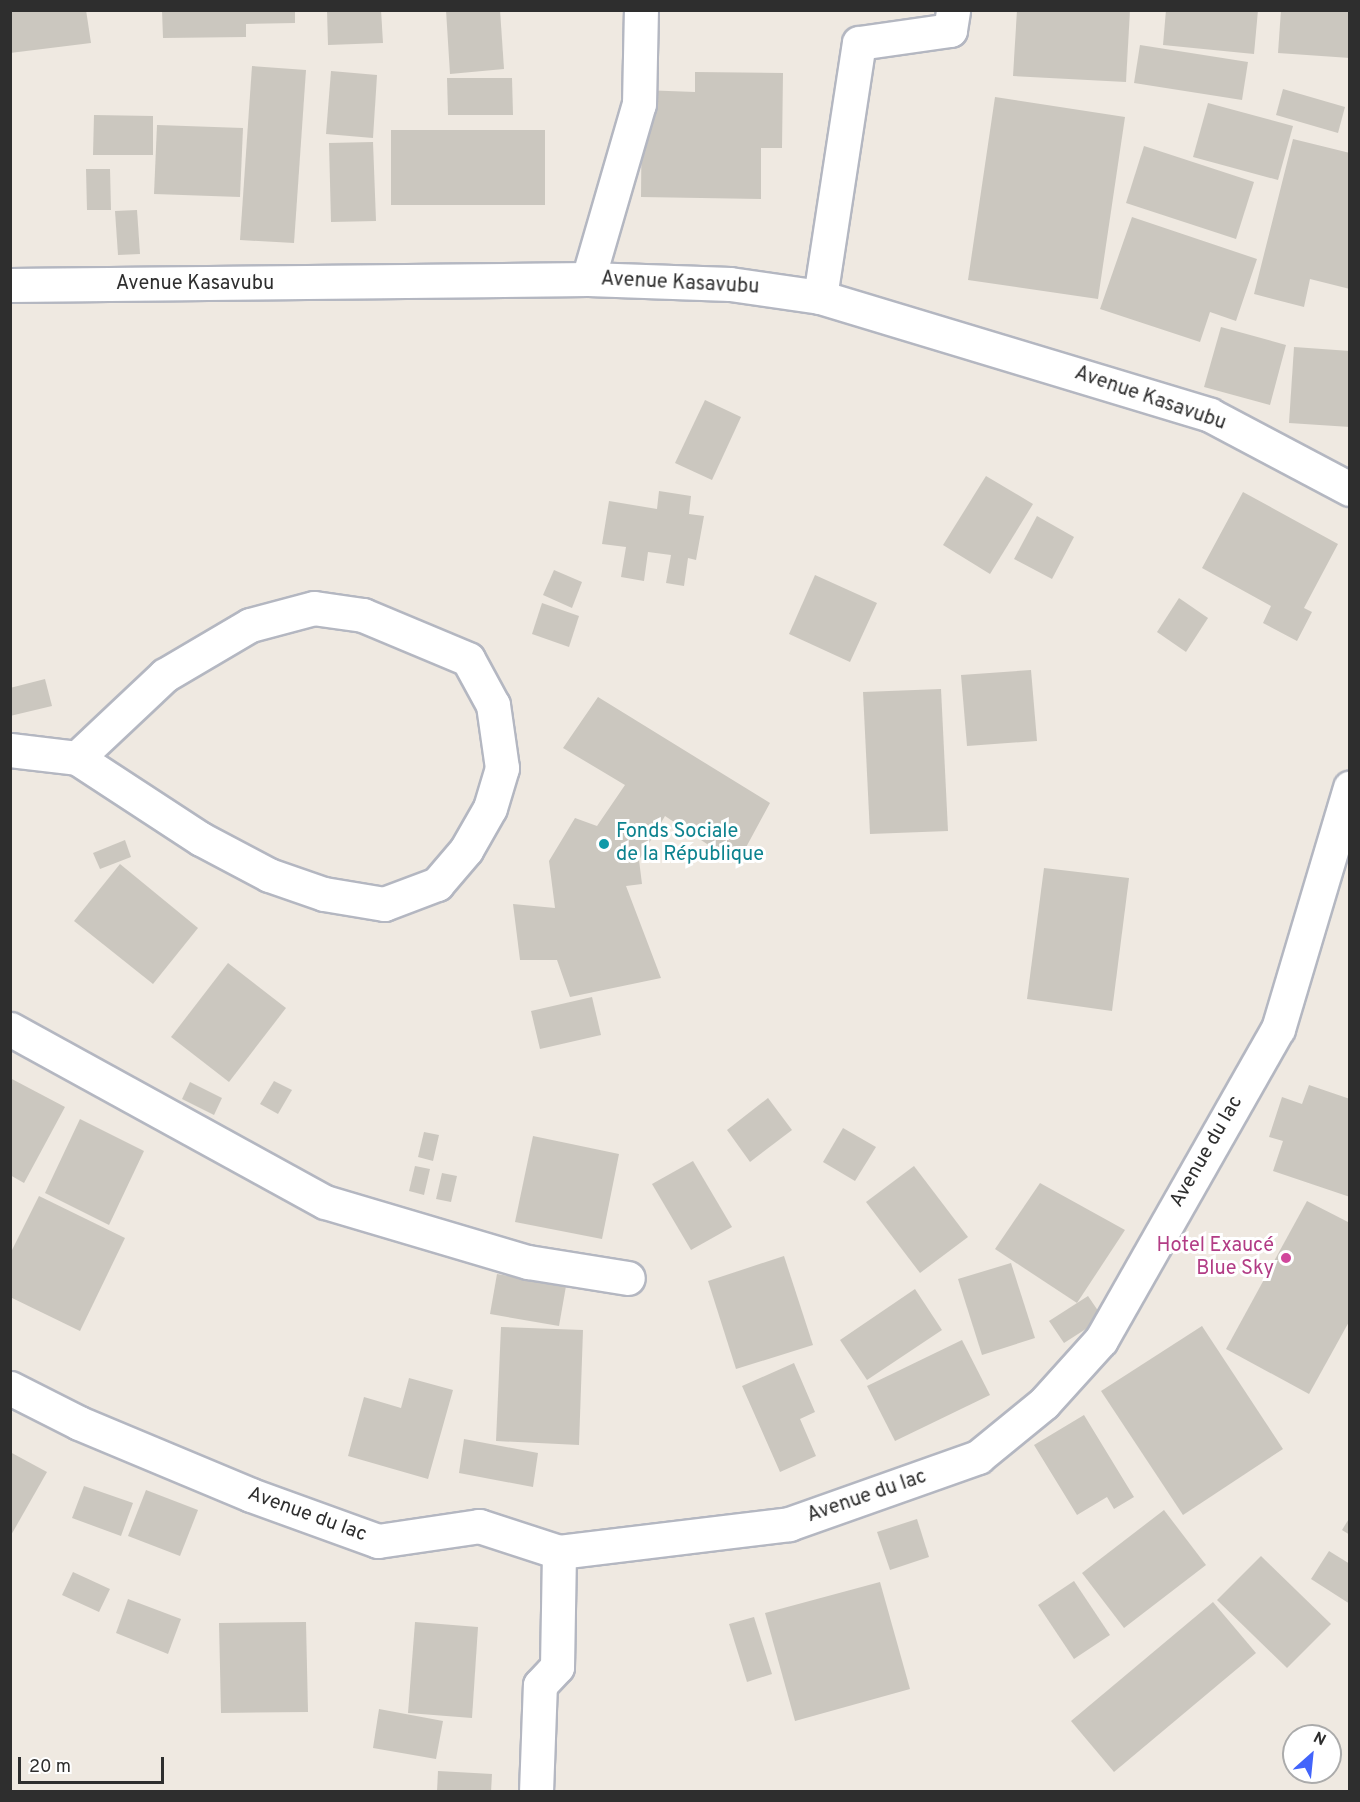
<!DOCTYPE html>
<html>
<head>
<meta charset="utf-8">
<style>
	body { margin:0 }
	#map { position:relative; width:1360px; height:1802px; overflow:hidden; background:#efe9e1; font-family:Overpass,sans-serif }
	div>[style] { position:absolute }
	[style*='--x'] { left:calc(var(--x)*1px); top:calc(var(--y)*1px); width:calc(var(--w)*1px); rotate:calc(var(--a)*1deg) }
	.building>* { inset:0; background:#cbc7bf }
	.roads { filter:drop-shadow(2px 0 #b4b7c1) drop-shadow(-2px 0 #b4b7c1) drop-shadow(0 2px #b4b7c1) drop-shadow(0 -2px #b4b7c1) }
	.street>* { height:33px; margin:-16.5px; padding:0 16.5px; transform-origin:16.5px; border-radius:16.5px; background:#fff }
	.secondary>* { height:33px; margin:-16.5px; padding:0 16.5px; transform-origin:16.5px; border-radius:16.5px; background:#fff }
	.dots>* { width:16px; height:16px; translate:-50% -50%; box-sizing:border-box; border:3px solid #fff; border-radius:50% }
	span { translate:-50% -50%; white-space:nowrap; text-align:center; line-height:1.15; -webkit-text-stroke:6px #fff; paint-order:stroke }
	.street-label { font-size:20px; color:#2e2e2e }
	.culture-label { font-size:20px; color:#0d838f }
	.left { translate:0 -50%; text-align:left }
	.hotel-label { font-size:20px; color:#b23c85 }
	.right { translate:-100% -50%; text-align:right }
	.frame { position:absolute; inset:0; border:12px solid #2e2e2e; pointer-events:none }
	.north { position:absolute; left:1282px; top:1724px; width:60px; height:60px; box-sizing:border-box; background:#fff; border:2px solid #ababab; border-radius:50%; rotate:27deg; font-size:16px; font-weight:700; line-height:24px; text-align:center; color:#2e2e2e }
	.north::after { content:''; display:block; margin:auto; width:21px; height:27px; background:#4264fb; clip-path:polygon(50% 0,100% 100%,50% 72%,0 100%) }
	.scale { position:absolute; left:18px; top:1757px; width:146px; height:27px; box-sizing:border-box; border:3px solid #2e2e2e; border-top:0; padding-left:8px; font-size:18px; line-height:21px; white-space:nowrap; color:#2e2e2e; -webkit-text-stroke:4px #fff; paint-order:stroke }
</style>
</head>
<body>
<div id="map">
	<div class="building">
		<div style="clip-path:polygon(10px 10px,86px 10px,91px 43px,10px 53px)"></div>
		<div style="clip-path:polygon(162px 10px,295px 10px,295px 23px,246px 24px,246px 37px,163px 38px)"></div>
		<div style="clip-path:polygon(327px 10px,381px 10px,383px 43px,328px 45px)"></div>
		<div style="clip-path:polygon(446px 10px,500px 10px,504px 69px,450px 74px)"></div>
		<div style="clip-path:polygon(1017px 10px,1130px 10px,1126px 82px,1013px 76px)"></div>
		<div style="clip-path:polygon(1166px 10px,1258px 10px,1254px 54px,1163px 45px)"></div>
		<div style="clip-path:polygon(1281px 10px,1350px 10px,1350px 58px,1278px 53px)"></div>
		<div style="clip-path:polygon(1140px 45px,1248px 62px,1242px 100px,1134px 83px)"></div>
		<div style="clip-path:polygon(252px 66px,306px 70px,294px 243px,240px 240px)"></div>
		<div style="clip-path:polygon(331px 71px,377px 75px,373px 138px,326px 134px)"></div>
		<div style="clip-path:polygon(695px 72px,783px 73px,782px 148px,761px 148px,761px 199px,641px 197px,642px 90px,695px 92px)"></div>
		<div style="clip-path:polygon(447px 78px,512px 78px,513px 115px,448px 115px)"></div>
		<div style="clip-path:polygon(1283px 89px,1345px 107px,1338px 133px,1276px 115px)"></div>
		<div style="clip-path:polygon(995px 97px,1125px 117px,1098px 299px,968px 280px)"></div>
		<div style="clip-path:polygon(1208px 103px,1293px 126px,1278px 180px,1193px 157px)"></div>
		<div style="clip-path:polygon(94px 115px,153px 116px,153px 155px,93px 155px)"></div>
		<div style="clip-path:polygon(157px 125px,243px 128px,240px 197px,154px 194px)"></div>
		<div style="clip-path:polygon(391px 130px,545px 130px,545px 205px,391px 205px)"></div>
		<div style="clip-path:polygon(1293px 139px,1350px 153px,1350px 289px,1310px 279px,1304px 307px,1254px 294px)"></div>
		<div style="clip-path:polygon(373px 142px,376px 221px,331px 222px,329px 143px)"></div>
		<div style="clip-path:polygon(1144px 146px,1254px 182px,1236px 239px,1126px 203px)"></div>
		<div style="clip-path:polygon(86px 169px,110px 169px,111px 210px,87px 210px)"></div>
		<div style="clip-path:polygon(137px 210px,140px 254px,118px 255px,115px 211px)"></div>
		<div style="clip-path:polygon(1132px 217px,1257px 259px,1236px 321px,1210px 312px,1200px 342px,1100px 309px)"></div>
		<div style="clip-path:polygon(1221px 327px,1286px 345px,1270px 405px,1204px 387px)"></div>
		<div style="clip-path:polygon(1294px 347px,1350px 351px,1350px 427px,1289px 423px)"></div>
		<div style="clip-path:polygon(705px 400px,741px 417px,712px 480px,675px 463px)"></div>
		<div style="clip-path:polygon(986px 476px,1033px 504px,990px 574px,943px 545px)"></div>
		<div style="clip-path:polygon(659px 491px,691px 496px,689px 514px,704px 516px,696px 560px,688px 558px,684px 586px,666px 583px,671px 555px,648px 552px,644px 581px,621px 577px,626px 547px,602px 544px,609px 501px,657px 509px)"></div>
		<div style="clip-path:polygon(1243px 492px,1338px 544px,1304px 608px,1312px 612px,1297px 641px,1263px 623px,1271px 606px,1202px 568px)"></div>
		<div style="clip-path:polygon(1037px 516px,1074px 537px,1052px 579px,1014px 559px)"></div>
		<div style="clip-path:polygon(554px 570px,582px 582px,572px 608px,543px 595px)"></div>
		<div style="clip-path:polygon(815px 575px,877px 603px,850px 662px,789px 634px)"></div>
		<div style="clip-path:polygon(1179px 598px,1208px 618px,1186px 652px,1157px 632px)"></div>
		<div style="clip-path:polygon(542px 603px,579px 616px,569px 647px,532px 634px)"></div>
		<div style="clip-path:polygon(1031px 670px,1037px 741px,967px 746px,961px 675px)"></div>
		<div style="clip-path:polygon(45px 679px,52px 706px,10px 716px,10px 688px)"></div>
		<div style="clip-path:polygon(941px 689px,948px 831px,870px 834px,863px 692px)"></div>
		<div style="clip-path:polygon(598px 697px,770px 803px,737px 864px,665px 816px,639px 860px,642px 884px,626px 886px,661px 978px,570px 997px,557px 960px,520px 960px,513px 904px,555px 908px,549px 861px,575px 818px,597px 826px,625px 785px,563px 748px)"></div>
		<div style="clip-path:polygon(125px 840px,131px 857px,100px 869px,93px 853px)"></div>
		<div style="clip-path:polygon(120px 864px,198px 928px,153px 984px,74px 921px)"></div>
		<div style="clip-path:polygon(1044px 868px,1129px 878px,1112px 1011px,1027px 999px)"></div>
		<div style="clip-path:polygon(228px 963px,286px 1008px,229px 1082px,171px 1037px)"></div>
		<div style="clip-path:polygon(592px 997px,601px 1035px,540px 1049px,531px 1011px)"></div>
		<div style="clip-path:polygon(10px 1078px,65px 1107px,24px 1183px,10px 1175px)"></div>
		<div style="clip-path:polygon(274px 1081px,292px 1090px,278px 1114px,260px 1104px)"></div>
		<div style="clip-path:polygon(190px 1082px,222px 1098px,214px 1115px,182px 1099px)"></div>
		<div style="clip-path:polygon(1309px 1085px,1350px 1099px,1350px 1197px,1273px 1171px,1283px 1141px,1269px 1137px,1282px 1097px,1302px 1104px)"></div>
		<div style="clip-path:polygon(768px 1098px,792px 1130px,750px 1162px,727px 1130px)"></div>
		<div style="clip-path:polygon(80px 1119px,144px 1151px,109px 1225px,45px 1193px)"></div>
		<div style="clip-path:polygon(843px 1128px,876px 1147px,855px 1181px,823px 1162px)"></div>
		<div style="clip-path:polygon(424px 1132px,439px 1135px,433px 1161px,418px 1157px)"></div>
		<div style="clip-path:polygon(533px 1136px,619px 1154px,602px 1239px,515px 1222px)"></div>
		<div style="clip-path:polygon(693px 1161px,732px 1227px,691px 1250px,652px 1184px)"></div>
		<div style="clip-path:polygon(415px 1166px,430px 1169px,424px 1195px,409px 1191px)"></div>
		<div style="clip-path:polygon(914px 1166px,968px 1237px,920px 1273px,866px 1202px)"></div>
		<div style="clip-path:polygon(442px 1173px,457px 1176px,451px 1202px,436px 1199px)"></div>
		<div style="clip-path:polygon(1040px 1183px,1125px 1230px,1077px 1303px,995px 1249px)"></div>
		<div style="clip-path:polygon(39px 1196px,125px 1238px,80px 1331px,10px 1297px,10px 1254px)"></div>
		<div style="clip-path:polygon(1307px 1201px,1350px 1223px,1350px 1320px,1309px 1394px,1226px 1349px)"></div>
		<div style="clip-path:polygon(784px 1256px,813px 1345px,736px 1369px,708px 1281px)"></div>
		<div style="clip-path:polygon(1011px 1263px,1035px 1338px,982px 1355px,958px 1279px)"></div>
		<div style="clip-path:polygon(497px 1274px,566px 1286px,559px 1326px,490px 1314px)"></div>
		<div style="clip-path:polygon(915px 1289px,942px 1330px,867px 1380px,840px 1340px)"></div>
		<div style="clip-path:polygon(1088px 1296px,1103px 1318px,1064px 1343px,1049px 1321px)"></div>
		<div style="clip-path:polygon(1202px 1326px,1283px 1449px,1183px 1515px,1101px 1391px)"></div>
		<div style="clip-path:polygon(501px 1327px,583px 1330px,579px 1445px,496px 1441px)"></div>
		<div style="clip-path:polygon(962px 1340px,990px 1395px,895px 1441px,867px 1386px)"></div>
		<div style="clip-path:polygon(794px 1363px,815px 1412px,800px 1419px,816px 1456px,780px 1472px,742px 1386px)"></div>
		<div style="clip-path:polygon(409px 1378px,453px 1390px,428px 1479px,348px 1456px,364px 1397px,401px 1408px)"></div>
		<div style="clip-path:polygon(1084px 1415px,1134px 1497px,1114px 1509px,1107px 1497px,1077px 1515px,1034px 1445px)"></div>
		<div style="clip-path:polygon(464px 1439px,538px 1453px,533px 1487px,459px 1473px)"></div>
		<div style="clip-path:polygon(10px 1452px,47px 1472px,10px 1537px)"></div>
		<div style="clip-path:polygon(84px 1486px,133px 1503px,121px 1536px,72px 1518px)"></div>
		<div style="clip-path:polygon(146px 1490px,198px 1510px,180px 1556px,128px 1536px)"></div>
		<div style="clip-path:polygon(1164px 1510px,1206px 1565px,1124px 1628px,1082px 1573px)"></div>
		<div style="clip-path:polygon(1350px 1517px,1350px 1535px,1342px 1530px)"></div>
		<div style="clip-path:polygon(917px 1519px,929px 1557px,890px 1570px,877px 1532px)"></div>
		<div style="clip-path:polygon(1329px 1551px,1350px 1564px,1350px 1604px,1311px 1579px)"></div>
		<div style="clip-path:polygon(1261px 1556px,1331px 1624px,1287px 1668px,1217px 1600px)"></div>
		<div style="clip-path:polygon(73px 1572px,110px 1589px,99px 1612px,62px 1595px)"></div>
		<div style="clip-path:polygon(1074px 1581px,1110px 1635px,1074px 1659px,1038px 1605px)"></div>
		<div style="clip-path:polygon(880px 1582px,910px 1689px,795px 1721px,765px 1613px)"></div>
		<div style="clip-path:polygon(128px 1599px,181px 1619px,168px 1654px,116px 1633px)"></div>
		<div style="clip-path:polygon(1213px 1602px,1256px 1653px,1114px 1772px,1071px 1721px)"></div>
		<div style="clip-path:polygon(754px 1617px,772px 1674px,747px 1682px,729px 1624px)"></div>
		<div style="clip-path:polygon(306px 1622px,308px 1712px,221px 1713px,219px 1623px)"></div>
		<div style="clip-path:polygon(415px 1622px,478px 1627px,472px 1718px,408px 1713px)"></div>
		<div style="clip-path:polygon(379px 1709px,443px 1721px,436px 1759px,373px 1748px)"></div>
		<div style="clip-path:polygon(438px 1771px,492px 1774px,491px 1792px,437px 1792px)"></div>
	</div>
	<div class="roads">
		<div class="street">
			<div style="--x:588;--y:279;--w:182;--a:-73.8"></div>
			<div style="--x:639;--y:104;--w:94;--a:-88.8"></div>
			<div style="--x:820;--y:297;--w:257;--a:-81.3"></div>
			<div style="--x:859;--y:43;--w:92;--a:-8.1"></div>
			<div style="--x:950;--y:30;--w:20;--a:-81"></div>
			<div style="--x:10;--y:750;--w:67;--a:6.8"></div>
			<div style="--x:77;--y:758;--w:148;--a:33.2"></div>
			<div style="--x:201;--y:839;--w:77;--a:27.9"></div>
			<div style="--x:269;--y:875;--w:58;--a:19.1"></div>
			<div style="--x:324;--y:894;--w:61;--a:9.5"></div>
			<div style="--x:384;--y:904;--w:57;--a:-20.7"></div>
			<div style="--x:437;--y:884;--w:45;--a:-49.5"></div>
			<div style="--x:466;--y:850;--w:48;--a:-60.3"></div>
			<div style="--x:490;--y:808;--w:42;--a:-73.3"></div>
			<div style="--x:502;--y:768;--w:64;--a:-98.1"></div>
			<div style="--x:493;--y:705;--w:52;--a:-118.5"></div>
			<div style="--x:468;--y:659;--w:114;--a:-157.3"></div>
			<div style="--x:363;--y:615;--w:49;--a:-171.9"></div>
			<div style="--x:314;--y:608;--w:66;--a:165.1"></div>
			<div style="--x:250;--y:625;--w:99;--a:149.5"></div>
			<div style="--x:165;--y:675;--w:121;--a:136.7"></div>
			<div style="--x:10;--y:1029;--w:359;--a:28.8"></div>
			<div style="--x:325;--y:1202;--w:212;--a:16.5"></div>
			<div style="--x:528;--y:1262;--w:101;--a:9.1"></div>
			<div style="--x:536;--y:1792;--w:107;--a:-87.9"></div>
			<div style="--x:540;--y:1685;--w:25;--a:-47"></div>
			<div style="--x:557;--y:1667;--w:115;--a:-89"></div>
		</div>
		<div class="secondary">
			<div style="--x:10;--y:285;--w:578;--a:-0.59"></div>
			<div style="--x:588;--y:279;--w:142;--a:2"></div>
			<div style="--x:730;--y:284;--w:91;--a:8.2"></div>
			<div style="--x:820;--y:297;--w:407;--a:16.8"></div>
			<div style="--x:1210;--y:415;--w:158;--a:27.9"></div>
			<div style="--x:10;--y:1388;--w:77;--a:26.9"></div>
			<div style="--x:79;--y:1423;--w:186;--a:22.7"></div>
			<div style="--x:251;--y:1495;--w:135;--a:19.9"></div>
			<div style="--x:378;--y:1541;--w:102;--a:-8.4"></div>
			<div style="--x:479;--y:1526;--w:84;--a:18"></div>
			<div style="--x:559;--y:1552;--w:232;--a:-6.9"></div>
			<div style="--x:789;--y:1524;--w:201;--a:-19.5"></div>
			<div style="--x:978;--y:1457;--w:85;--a:-39.3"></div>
			<div style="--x:1044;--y:1403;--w:85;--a:-47.9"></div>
			<div style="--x:1101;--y:1340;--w:358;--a:-60.4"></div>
			<div style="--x:1278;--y:1029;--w:252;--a:-73.4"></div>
		</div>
	</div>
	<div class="dots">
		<div style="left:604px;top:844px;background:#0f9aa8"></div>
		<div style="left:1286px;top:1258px;background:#d1479c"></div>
	</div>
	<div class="street-label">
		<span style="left:195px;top:284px">Avenue Kasavubu</span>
		<span style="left:680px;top:284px;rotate:3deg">Avenue Kasavubu</span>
		<span style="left:1150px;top:399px;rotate:19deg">Avenue Kasavubu</span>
		<span style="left:1207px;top:1152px;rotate:-60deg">Avenue du lac</span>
		<span style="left:867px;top:1497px;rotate:-19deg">Avenue du lac</span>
		<span style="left:307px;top:1515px;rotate:20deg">Avenue du lac</span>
	</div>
	<div class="culture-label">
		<span class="left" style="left:616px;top:844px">Fonds Sociale<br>de la République</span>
	</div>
	<div class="hotel-label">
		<span class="right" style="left:1274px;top:1258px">Hotel Exaucé<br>Blue Sky</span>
	</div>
	<div class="frame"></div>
	<div class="north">N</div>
	<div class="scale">20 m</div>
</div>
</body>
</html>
